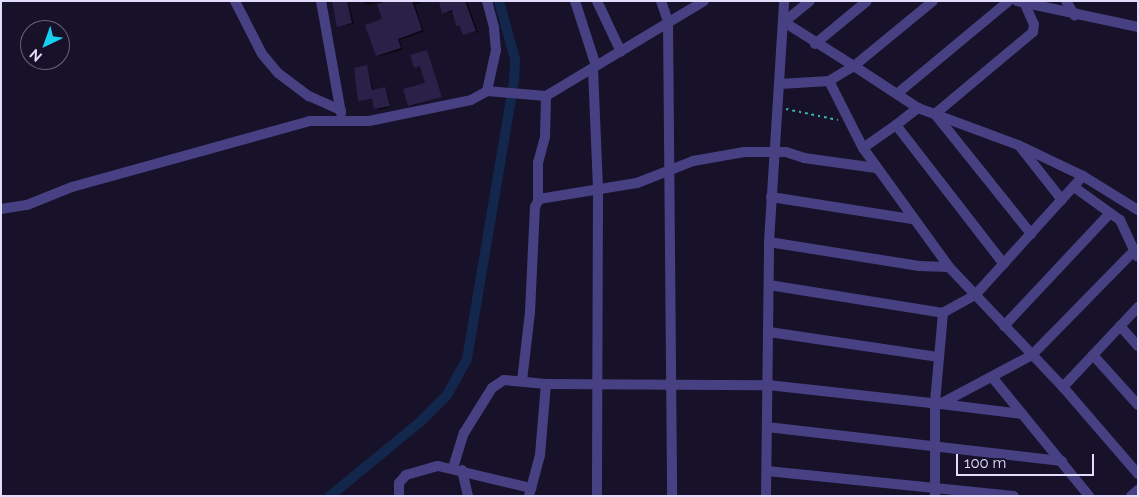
<!DOCTYPE html>
<html>
<head>
<meta charset="utf-8">
<style>
	body { margin:0 }
	#map { position:relative; width:1139px; height:497px; overflow:hidden; background:#171229; font-family:Raleway,sans-serif }
	div>[style] { position:absolute }
	[style*='--x'] { left:calc(var(--x)*1px); top:calc(var(--y)*1px); width:calc(var(--w)*1px); rotate:calc(var(--a)*1deg) }
	.shadow>* { inset:0; background:#0007 }
	.canal>* { height:10px; margin:-5px; padding:0 5px; transform-origin:5px; border-radius:5px; background:#13264c }
	.building>* { inset:0; background:#2a2048 }
	.path>* { height:2px; margin-top:-1px; transform-origin:0; background:repeating-linear-gradient(90deg,#3ab3b2 0 2.5px,transparent 0 6.5px) }
	.street>* { height:10px; margin:-5px; padding:0 5px; transform-origin:5px; border-radius:5px; background:#474184 }
	span { translate:-50% -50%; white-space:nowrap; text-align:center; line-height:1.15; -webkit-text-stroke:4px #171229; paint-order:stroke }
	.frame { position:absolute; inset:0; border:2px solid #e2dcfd; pointer-events:none }
	.north { position:absolute; left:20px; top:20px; width:50px; height:50px; box-sizing:border-box; background:#171229; border:1px solid #68637e; border-radius:50%; rotate:222deg; font-size:14px; font-weight:700; line-height:20px; text-align:center; color:#e2dcfd }
	.north::after { content:''; display:block; margin:auto; width:18px; height:22px; background:#17cfef; clip-path:polygon(50% 0,100% 100%,50% 72%,0 100%) }
	.scale { position:absolute; left:956px; top:454px; width:138px; height:22px; box-sizing:border-box; border:2px solid #e2dcfd; border-top:0; padding-left:6px; font-size:15px; line-height:18px; white-space:nowrap; color:#e2dcfd; -webkit-text-stroke:4px #171229; paint-order:stroke }
</style>
</head>
<body>
<div id="map">
	<div class="shadow">
		<div style="clip-path:polygon(333px 1px,348px 1px,354px 24px,339px 26px)"></div>
		<div style="clip-path:polygon(362px 1px,425px 1px,415px 5px,424px 32px,400px 40px,403px 50px,380px 56px,377px 55px,383px 20px,378px 3px,366px 5px)"></div>
		<div style="clip-path:polygon(440px 1px,467px 1px,478px 32px,464px 34px,453px 12px,443px 13px)"></div>
		<div style="clip-path:polygon(427px 51px,442px 97px,410px 106px,426px 84px,421px 66px,415px 67px)"></div>
		<div style="clip-path:polygon(367px 67px,374px 91px,387px 90px,391px 107px,378px 110px,374px 100px,359px 100px)"></div>
	</div>
	<div class="canal">
		<div style="--x:330;--y:496;--w:115;--a:-39.4"></div>
		<div style="--x:419;--y:423;--w:40;--a:-45"></div>
		<div style="--x:447;--y:395;--w:41;--a:-60.9"></div>
		<div style="--x:467;--y:359;--w:283;--a:-80.4"></div>
		<div style="--x:514;--y:80;--w:21;--a:-87"></div>
		<div style="--x:515;--y:59;--w:60;--a:-105.4"></div>
	</div>
	<div class="building">
		<div style="clip-path:polygon(332px 1px,347px 1px,352px 23px,337px 27px)"></div>
		<div style="clip-path:polygon(387px 1px,412px 1px,422px 30px,398px 39px,401px 48px,376px 56px,365px 25px,382px 19px,377px 4px)"></div>
		<div style="clip-path:polygon(439px 1px,465px 1px,476px 31px,463px 35px,459px 25px,456px 26px,452px 10px,442px 14px)"></div>
		<div style="clip-path:polygon(427px 50px,442px 97px,408px 106px,403px 89px,425px 83px,420px 66px,414px 68px,410px 55px)"></div>
		<div style="clip-path:polygon(367px 65px,372px 90px,385px 87px,390px 106px,374px 109px,372px 99px,358px 101px,354px 68px)"></div>
	</div>
	<div class="path">
		<div style="--x:786;--y:109;--w:53;--a:11.9"></div>
	</div>
	<div class="street">
		<div style="--x:235;--y:1;--w:59;--a:63"></div>
		<div style="--x:262;--y:54;--w:25;--a:50"></div>
		<div style="--x:278;--y:73;--w:39;--a:37"></div>
		<div style="--x:309;--y:96;--w:35;--a:24"></div>
		<div style="--x:321;--y:1;--w:114;--a:79.9"></div>
		<div style="--x:487;--y:1;--w:28;--a:75"></div>
		<div style="--x:494;--y:28;--w:22;--a:85"></div>
		<div style="--x:496;--y:50;--w:42;--a:102.4"></div>
		<div style="--x:575;--y:1;--w:68;--a:72.1"></div>
		<div style="--x:597;--y:1;--w:56;--a:64.8"></div>
		<div style="--x:661;--y:1;--w:21;--a:71"></div>
		<div style="--x:668;--y:21;--w:475;--a:89.5"></div>
		<div style="--x:1017;--y:1;--w:124;--a:12.1"></div>
		<div style="--x:1066;--y:1;--w:17;--a:59"></div>
		<div style="--x:1024;--y:2;--w:24;--a:66"></div>
		<div style="--x:1034;--y:24;--w:8;--a:97"></div>
		<div style="--x:1033;--y:32;--w:128;--a:140.1"></div>
		<div style="--x:935;--y:114;--w:154;--a:51.3"></div>
		<div style="--x:784;--y:22;--w:83;--a:32.2"></div>
		<div style="--x:854;--y:66;--w:102;--a:-39.4"></div>
		<div style="--x:784;--y:22;--w:33;--a:-39"></div>
		<div style="--x:815;--y:44;--w:67;--a:-39.6"></div>
		<div style="--x:593;--y:69;--w:120;--a:87.6"></div>
		<div style="--x:598;--y:189;--w:307;--a:90.2"></div>
		<div style="--x:829;--y:81;--w:75;--a:63.1"></div>
		<div style="--x:863;--y:148;--w:147;--a:54.1"></div>
		<div style="--x:949;--y:267;--w:166;--a:46.5"></div>
		<div style="--x:1063;--y:387;--w:115;--a:49.2"></div>
		<div style="--x:780;--y:84;--w:49;--a:-3.5"></div>
		<div style="--x:829;--y:81;--w:29;--a:-31"></div>
		<div style="--x:854;--y:66;--w:77;--a:33.3"></div>
		<div style="--x:918;--y:108;--w:107;--a:20.3"></div>
		<div style="--x:1018;--y:145;--w:72;--a:25.5"></div>
		<div style="--x:1083;--y:176;--w:161;--a:132.2"></div>
		<div style="--x:975;--y:295;--w:37;--a:151"></div>
		<div style="--x:898;--y:93;--w:144;--a:-39.7"></div>
		<div style="--x:896;--y:125;--w:28;--a:-38"></div>
		<div style="--x:863;--y:148;--w:40;--a:-34.9"></div>
		<div style="--x:896;--y:125;--w:176;--a:52.2"></div>
		<div style="--x:1021;--y:148;--w:66;--a:51.7"></div>
		<div style="--x:1083;--y:176;--w:65;--a:31.7"></div>
		<div style="--x:1074;--y:187;--w:57;--a:35.7"></div>
		<div style="--x:1120;--y:220;--w:40;--a:65"></div>
		<div style="--x:771;--y:197;--w:143;--a:8.9"></div>
		<div style="--x:538;--y:201;--w:38;--a:-90"></div>
		<div style="--x:538;--y:163;--w:27;--a:-75"></div>
		<div style="--x:545;--y:137;--w:41;--a:-88.6"></div>
		<div style="--x:1;--y:209;--w:26;--a:-9"></div>
		<div style="--x:27;--y:205;--w:48;--a:-21.8"></div>
		<div style="--x:72;--y:187;--w:247;--a:-15.5"></div>
		<div style="--x:310;--y:121;--w:59;--a:0"></div>
		<div style="--x:369;--y:121;--w:104;--a:-11.6"></div>
		<div style="--x:471;--y:100;--w:18;--a:-29"></div>
		<div style="--x:487;--y:91;--w:59;--a:4.8"></div>
		<div style="--x:546;--y:96;--w:184;--a:-31"></div>
		<div style="--x:769;--y:242;--w:152;--a:9.1"></div>
		<div style="--x:919;--y:266;--w:30;--a:2"></div>
		<div style="--x:769;--y:285;--w:176;--a:9.1"></div>
		<div style="--x:943;--y:313;--w:90;--a:95.1"></div>
		<div style="--x:935;--y:403;--w:93;--a:90"></div>
		<div style="--x:1004;--y:326;--w:154;--a:-46.8"></div>
		<div style="--x:1120;--y:326;--w:27;--a:48"></div>
		<div style="--x:769;--y:332;--w:172;--a:8.4"></div>
		<div style="--x:1093;--y:355;--w:67;--a:48"></div>
		<div style="--x:992;--y:377;--w:154;--a:50.8"></div>
		<div style="--x:522;--y:381;--w:69;--a:-83.4"></div>
		<div style="--x:530;--y:312;--w:105;--a:-87.3"></div>
		<div style="--x:535;--y:207;--w:9;--a:-63"></div>
		<div style="--x:539;--y:199;--w:99;--a:-9.3"></div>
		<div style="--x:637;--y:183;--w:60;--a:-21.4"></div>
		<div style="--x:693;--y:161;--w:52;--a:-10"></div>
		<div style="--x:744;--y:152;--w:42;--a:0"></div>
		<div style="--x:786;--y:152;--w:19;--a:18"></div>
		<div style="--x:804;--y:158;--w:73;--a:7.9"></div>
		<div style="--x:1063;--y:387;--w:110;--a:-46.8"></div>
		<div style="--x:941;--y:404;--w:82;--a:7"></div>
		<div style="--x:767;--y:427;--w:297;--a:6.6"></div>
		<div style="--x:453;--y:468;--w:37;--a:-73"></div>
		<div style="--x:464;--y:433;--w:53;--a:-58.1"></div>
		<div style="--x:492;--y:388;--w:14;--a:-34"></div>
		<div style="--x:504;--y:380;--w:42;--a:5.4"></div>
		<div style="--x:546;--y:384;--w:222;--a:0.3"></div>
		<div style="--x:768;--y:385;--w:173;--a:6.3"></div>
		<div style="--x:940;--y:404;--w:104;--a:-28"></div>
		<div style="--x:1032;--y:355;--w:146;--a:-45.6"></div>
		<div style="--x:462;--y:470;--w:27;--a:77"></div>
		<div style="--x:767;--y:471;--w:248;--a:5.8"></div>
		<div style="--x:399;--y:496;--w:13;--a:-90"></div>
		<div style="--x:399;--y:483;--w:11;--a:-49"></div>
		<div style="--x:406;--y:475;--w:33;--a:-16"></div>
		<div style="--x:438;--y:466;--w:96;--a:13.3"></div>
		<div style="--x:529;--y:496;--w:42;--a:-75"></div>
		<div style="--x:540;--y:455;--w:71;--a:-85.2"></div>
		<div style="--x:766;--y:496;--w:254;--a:-89.3"></div>
		<div style="--x:769;--y:242;--w:241;--a:-86.4"></div>
		<div style="--x:1131;--y:496;--w:9;--a:-41"></div>
	</div>
	<div class="frame"></div>
	<div class="north">N</div>
	<div class="scale">100 m</div>
</div>
</body>
</html>
